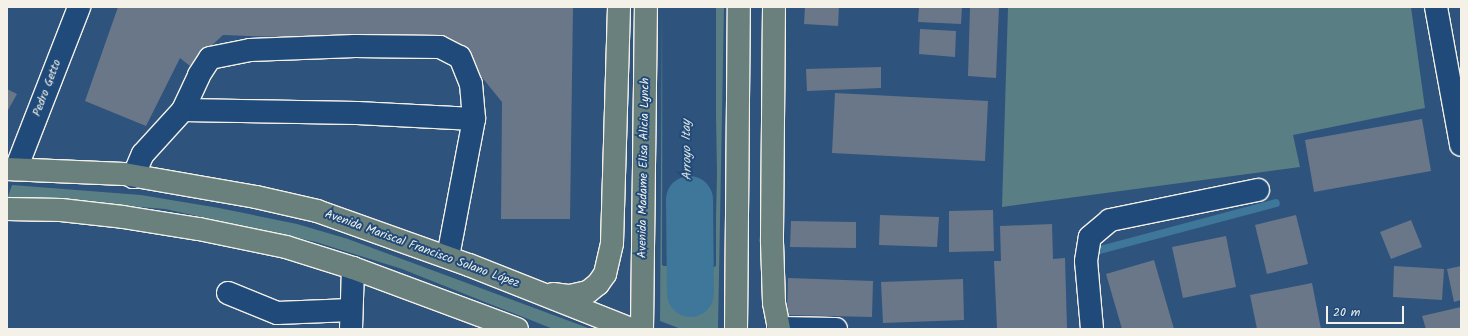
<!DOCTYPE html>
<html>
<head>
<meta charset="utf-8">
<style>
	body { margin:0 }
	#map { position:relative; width:1468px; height:336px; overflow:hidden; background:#2e537d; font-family:Kalam,sans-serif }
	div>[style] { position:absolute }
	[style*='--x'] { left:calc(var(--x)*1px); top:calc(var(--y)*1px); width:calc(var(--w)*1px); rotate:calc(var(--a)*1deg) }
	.green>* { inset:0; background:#597e83 }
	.pier>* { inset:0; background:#2e537d }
	.stream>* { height:8px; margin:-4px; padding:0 4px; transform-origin:4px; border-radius:4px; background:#3f779a }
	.river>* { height:47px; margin:-23.5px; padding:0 23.5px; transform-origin:23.5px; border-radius:23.5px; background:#3f779a }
	.building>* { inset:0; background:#6a7789 }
	.roads { filter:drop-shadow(1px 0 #f4f1e8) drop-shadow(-1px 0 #f4f1e8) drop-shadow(0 1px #f4f1e8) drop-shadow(0 -1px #f4f1e8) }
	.minor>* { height:22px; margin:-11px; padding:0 11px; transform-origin:11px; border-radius:11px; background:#1f4a7a }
	.highway>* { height:22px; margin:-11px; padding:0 11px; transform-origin:11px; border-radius:11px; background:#6a807d }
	span { translate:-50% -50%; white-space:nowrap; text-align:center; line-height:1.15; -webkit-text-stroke:4px #1f4a7a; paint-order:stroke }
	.street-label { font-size:12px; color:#f4f1e8 }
	.water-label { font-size:13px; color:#d9dfdc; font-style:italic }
	.frame { position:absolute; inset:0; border:8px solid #f4f1e8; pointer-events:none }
	.scale { position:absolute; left:1326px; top:306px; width:78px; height:18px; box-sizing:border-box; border:2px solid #f4f1e8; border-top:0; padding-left:5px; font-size:12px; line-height:14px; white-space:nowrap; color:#f4f1e8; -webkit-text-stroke:3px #1f4a7a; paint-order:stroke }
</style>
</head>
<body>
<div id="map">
	<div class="green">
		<div style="clip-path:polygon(662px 7px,663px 266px,716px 266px,716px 7px,724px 7px,718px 329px,681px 329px,660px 321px)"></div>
		<div style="clip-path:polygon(1008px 7px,1411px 7px,1425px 108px,1293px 135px,1300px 167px,1002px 207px)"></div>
		<div style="clip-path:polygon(12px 185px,141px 195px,219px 208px,297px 224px,348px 239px,591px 329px,553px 329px,402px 269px,316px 242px,165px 209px,8px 197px)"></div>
	</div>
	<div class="pier">
		<div style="clip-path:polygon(663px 7px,714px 7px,717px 172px,715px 267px,662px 265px)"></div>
	</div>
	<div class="stream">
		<div style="--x:1096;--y:251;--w:186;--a:-14.9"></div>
	</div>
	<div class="river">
		<div style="--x:689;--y:199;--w:94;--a:89.4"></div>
	</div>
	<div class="building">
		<div style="clip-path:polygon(118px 7px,573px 7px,570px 219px,501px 219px,502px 102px,454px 43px,223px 35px,190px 66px,180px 58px,146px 126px,85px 101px)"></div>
		<div style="clip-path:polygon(805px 7px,839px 7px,838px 26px,804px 24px)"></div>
		<div style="clip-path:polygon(919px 7px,962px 7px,961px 24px,918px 22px)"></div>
		<div style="clip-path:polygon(970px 7px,999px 7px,996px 78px,968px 76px)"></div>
		<div style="clip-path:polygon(920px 29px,956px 31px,955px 57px,919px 54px)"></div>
		<div style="clip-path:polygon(881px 67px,881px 88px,807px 91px,806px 69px)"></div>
		<div style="clip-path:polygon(7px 89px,17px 94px,7px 112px)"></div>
		<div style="clip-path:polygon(835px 93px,988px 101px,985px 161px,832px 153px)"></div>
		<div style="clip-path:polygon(1422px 119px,1431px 171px,1314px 192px,1305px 140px)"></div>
		<div style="clip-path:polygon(993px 210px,994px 251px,949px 252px,949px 211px)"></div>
		<div style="clip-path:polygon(880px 215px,939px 217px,937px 247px,879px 245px)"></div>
		<div style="clip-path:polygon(1296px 215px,1308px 264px,1267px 274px,1255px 225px)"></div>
		<div style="clip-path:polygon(1411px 220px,1422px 247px,1391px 259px,1380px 232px)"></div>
		<div style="clip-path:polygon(791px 221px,856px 222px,856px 248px,790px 247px)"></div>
		<div style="clip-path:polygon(1052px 224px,1053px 259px,1065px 258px,1067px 328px,997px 329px,994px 261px,1001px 261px,1000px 226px)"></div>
		<div style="clip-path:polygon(1226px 236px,1236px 287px,1183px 298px,1172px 247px)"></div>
		<div style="clip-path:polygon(1154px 260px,1174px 329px,1122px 329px,1106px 274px)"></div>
		<div style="clip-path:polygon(1394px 266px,1444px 269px,1442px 300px,1393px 297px)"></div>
		<div style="clip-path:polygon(1461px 266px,1461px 300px,1454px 302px,1447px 269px)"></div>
		<div style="clip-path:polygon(788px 278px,873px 281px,872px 317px,787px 315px)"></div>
		<div style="clip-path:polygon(963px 279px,964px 320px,883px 323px,881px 282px)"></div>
		<div style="clip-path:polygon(1312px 283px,1321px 329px,1257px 329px,1250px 295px)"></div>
		<div style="clip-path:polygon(1461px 307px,1461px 329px,1426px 329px,1422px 316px)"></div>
	</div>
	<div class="roads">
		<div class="minor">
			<div style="--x:1436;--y:7;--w:140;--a:79.7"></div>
			<div style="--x:183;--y:110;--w:174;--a:1"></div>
			<div style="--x:357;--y:113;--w:117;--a:2.9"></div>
			<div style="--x:16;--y:169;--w:174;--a:-68.7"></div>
			<div style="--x:133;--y:177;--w:25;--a:-67"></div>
			<div style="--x:143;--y:154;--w:59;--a:-47.7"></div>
			<div style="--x:183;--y:110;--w:38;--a:-65"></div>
			<div style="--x:199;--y:75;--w:20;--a:-57"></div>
			<div style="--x:210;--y:58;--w:41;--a:-11.3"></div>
			<div style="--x:250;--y:50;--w:105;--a:-2.2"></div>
			<div style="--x:355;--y:46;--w:85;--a:0.7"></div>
			<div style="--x:440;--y:47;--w:22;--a:27"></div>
			<div style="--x:460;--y:57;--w:29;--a:68"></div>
			<div style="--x:471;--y:84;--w:35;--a:85"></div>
			<div style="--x:474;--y:119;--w:140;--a:100.7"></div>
			<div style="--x:228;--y:293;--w:53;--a:22.2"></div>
			<div style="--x:277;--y:313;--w:74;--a:-2.3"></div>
			<div style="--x:778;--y:328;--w:58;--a:1"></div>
			<div style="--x:351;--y:329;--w:61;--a:-88.1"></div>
			<div style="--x:1092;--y:329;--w:68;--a:-95"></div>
			<div style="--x:1086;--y:261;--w:24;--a:-81"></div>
			<div style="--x:1090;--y:237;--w:26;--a:-40"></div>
			<div style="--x:1110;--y:220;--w:151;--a:-11.5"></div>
		</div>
		<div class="highway">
			<div style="--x:774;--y:7;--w:235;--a:90.5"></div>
			<div style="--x:772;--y:242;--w:61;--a:88.1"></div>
			<div style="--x:774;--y:303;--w:26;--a:79"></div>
			<div style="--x:7;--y:169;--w:117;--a:2.4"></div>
			<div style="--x:124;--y:174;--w:134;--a:9.9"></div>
			<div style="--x:256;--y:197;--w:63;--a:12.9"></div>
			<div style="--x:317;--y:211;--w:161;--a:19.6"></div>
			<div style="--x:469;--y:265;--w:174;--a:21.6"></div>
			<div style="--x:7;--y:209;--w:54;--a:1.1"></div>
			<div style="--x:61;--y:210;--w:62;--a:6.4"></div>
			<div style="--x:123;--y:217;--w:77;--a:9"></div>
			<div style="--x:199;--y:229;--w:89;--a:11.7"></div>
			<div style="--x:286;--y:247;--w:70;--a:17.4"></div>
			<div style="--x:353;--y:268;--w:175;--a:20.4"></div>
			<div style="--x:553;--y:294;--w:17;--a:7"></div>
			<div style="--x:570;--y:296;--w:18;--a:-13"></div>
			<div style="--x:588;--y:292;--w:13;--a:-39"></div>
			<div style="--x:598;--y:284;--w:12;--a:-55"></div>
			<div style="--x:605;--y:274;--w:32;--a:-77"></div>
			<div style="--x:612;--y:243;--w:236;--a:-88.3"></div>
			<div style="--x:642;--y:329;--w:322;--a:-89.3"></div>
			<div style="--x:736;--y:329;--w:322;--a:-89.5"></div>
		</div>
	</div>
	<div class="street-label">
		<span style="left:47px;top:88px;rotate:-69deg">Pedro Getto</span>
		<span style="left:644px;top:168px;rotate:-89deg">Avenida Madame Elisa Alicia Lynch</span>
		<span style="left:422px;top:249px;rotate:20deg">Avenida Mariscal Francisco Solano López</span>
	</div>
	<div class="water-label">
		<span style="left:688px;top:150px;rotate:-91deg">Arroyo Itay</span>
	</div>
	<div class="frame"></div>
	<div class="scale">20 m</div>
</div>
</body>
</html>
